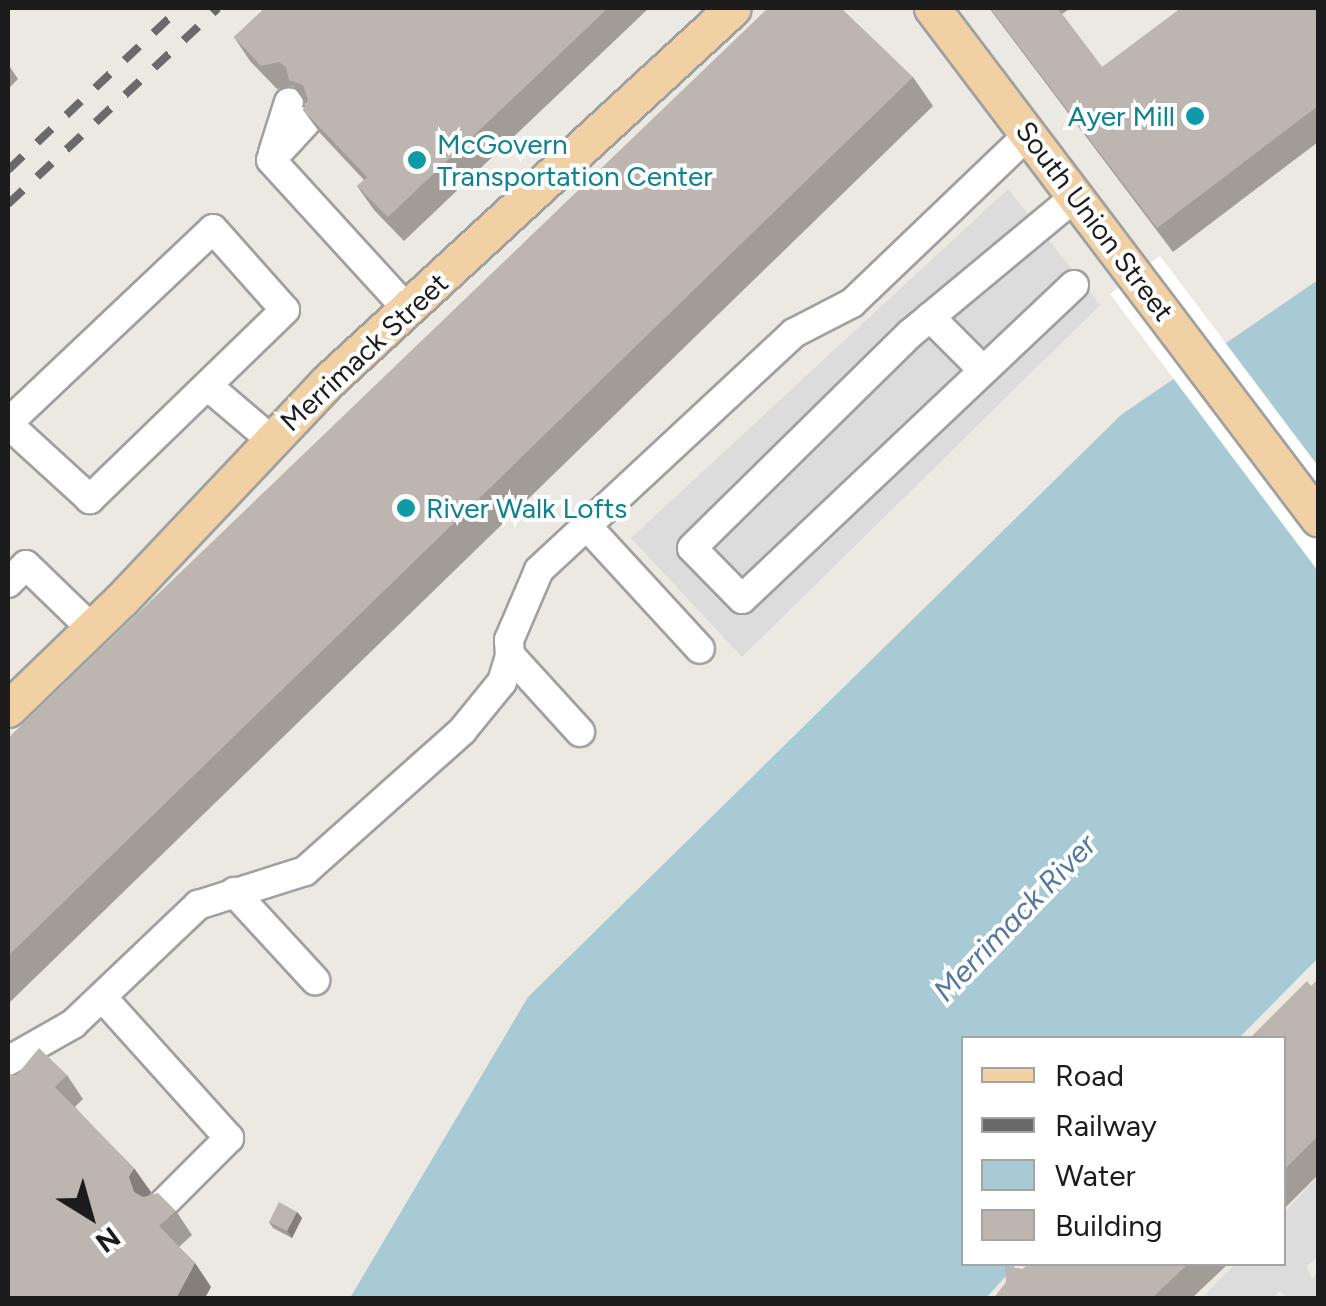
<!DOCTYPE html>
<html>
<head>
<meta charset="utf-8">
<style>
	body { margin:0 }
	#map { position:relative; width:1326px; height:1306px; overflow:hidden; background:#ece9e3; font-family:Figtree,sans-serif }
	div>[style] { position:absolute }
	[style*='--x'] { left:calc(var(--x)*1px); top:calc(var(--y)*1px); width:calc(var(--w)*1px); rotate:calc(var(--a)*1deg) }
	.parking>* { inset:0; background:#dcdcdc }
	.water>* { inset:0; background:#a7cad5 }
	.pier>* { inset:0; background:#fff }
	.roads { filter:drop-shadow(2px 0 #a0a0a0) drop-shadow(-2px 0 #a0a0a0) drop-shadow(0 2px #a0a0a0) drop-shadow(0 -2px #a0a0a0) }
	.minor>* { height:28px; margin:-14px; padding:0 14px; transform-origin:14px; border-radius:14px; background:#fff }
	.major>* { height:35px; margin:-17.5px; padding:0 17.5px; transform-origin:17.5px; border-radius:17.5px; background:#f1d1a3 }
	.rail>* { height:8px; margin-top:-4px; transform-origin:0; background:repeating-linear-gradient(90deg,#6a6a6a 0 20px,transparent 0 40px) }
	.wall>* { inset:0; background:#a29c97 }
	.shaded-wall>* { inset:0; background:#847f7b }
	.building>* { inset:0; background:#bcb5b0 }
	.dots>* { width:28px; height:28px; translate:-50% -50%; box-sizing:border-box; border:5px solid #fff; border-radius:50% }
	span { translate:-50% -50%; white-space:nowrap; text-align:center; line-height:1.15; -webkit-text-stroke:8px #fff; paint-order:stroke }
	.culture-label { font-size:28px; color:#0d838f }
	.right { translate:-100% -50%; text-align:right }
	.left { translate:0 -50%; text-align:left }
	.street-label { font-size:28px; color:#1c1c1c }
	.water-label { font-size:30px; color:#5479a0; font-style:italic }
	.frame { position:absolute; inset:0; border:10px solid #1c1c1c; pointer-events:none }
	.legend { position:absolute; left:961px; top:1036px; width:325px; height:230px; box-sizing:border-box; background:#fff; border:2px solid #a4a4a4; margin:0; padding:12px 18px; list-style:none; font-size:30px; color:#1c1c1c }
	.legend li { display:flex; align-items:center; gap:20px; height:50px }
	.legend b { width:50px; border:2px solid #a4a4a4 }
	.north { position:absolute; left:40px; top:1166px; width:100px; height:100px; -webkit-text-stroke:8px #fff; paint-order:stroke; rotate:143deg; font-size:28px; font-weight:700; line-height:40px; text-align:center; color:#1c1c1c }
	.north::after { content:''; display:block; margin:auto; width:35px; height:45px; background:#1c1c1c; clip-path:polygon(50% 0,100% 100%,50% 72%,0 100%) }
</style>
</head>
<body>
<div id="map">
	<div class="parking">
		<div style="clip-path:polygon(1008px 189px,1100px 305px,742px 657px,631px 538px)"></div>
		<div style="clip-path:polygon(1318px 1176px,1318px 1257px,1306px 1266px,1312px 1278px,1318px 1273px,1318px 1298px,1286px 1298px,1280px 1291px,1272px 1298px,1202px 1298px,1235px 1264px,1284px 1264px,1284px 1213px)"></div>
	</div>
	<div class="water">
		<div style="clip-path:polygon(1318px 280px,1318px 958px,1239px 1038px,964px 1038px,964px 1264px,1017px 1264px,986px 1298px,350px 1298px,528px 997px,1121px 415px)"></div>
	</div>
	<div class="pier">
		<div style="clip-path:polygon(1160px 256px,1318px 466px,1318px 571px,1110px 294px)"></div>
	</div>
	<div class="roads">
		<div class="minor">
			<div style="--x:307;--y:121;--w:53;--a:132.7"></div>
			<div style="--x:271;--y:160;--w:203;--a:47.6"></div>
			<div style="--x:273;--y:153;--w:53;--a:-72.6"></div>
			<div style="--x:1074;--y:285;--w:457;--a:136.6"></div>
			<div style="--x:742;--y:599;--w:71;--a:-134.4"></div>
			<div style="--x:692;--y:548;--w:307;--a:-44.5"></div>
			<div style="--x:911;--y:333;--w:216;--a:-39.7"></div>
			<div style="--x:930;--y:317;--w:75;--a:45"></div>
			<div style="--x:209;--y:387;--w:80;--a:40.4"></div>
			<div style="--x:8;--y:423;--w:282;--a:-43.4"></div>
			<div style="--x:213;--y:229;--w:108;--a:48.4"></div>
			<div style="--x:285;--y:310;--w:272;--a:135.9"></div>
			<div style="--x:90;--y:499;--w:111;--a:-137.6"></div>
			<div style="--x:586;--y:525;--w:168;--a:47.4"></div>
			<div style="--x:8;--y:583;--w:25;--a:-45"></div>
			<div style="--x:26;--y:565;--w:91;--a:44.1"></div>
			<div style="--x:510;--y:655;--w:104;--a:47.7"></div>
			<div style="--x:234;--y:892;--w:120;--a:47.4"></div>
			<div style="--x:102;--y:997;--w:190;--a:48"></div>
			<div style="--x:229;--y:1138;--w:93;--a:135"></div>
			<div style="--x:8;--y:1061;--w:75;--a:-29.6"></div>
			<div style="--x:73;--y:1024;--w:173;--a:-43.6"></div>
			<div style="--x:198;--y:905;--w:112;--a:-17.6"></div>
			<div style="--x:305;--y:871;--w:210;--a:-41.7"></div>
			<div style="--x:462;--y:731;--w:63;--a:-50.8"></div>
			<div style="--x:502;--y:682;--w:28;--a:-73"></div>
			<div style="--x:510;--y:655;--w:15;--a:-94"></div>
			<div style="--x:509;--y:640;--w:76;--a:-66.8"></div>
			<div style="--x:539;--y:570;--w:348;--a:-42.9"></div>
			<div style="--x:794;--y:333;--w:65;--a:-27.3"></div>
			<div style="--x:852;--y:303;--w:245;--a:-43.7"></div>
		</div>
		<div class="major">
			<div style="--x:932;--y:8;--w:640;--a:52.88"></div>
			<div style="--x:8;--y:709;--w:158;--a:-44"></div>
			<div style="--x:122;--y:599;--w:297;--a:-46.6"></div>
			<div style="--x:326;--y:383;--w:553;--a:-42.66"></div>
		</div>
	</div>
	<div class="rail">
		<div style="--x:8;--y:170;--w:236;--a:-43.3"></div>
		<div style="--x:8;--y:204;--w:287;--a:-43"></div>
	</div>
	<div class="wall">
		<div style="clip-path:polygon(265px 8px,649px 8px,404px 241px,374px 210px,357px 186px,364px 180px,320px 133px,303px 110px,306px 104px,293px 86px,277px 89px,250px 61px,234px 37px)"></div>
		<div style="clip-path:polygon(989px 8px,1071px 8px,1062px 14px,1102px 67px,1318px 8px,1318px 142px,1173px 252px)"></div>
		<div style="clip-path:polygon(8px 64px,18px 79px,8px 89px)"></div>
		<div style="clip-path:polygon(913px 77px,933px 106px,8px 1004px,8px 738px)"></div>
		<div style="clip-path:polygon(1318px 980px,1318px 1175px,1284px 1209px,1284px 1038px,1311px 986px)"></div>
		<div style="clip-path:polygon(67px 1075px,83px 1099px,75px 1107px,151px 1192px,148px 1196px,176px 1211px,192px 1235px,179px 1247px,195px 1263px,211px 1287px,15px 1077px)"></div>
		<div style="clip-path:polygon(297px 1212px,302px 1218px,292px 1238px,273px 1228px,269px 1222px)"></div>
		<div style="clip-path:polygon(1028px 1264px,1228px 1264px,1192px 1298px,994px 1298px)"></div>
	</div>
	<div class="shaded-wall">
		<div style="clip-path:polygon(134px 1168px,151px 1192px,146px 1200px,134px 1192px,129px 1177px)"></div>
		<div style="clip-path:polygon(297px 1212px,302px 1218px,292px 1238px,287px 1231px)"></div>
		<div style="clip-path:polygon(195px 1263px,211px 1287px,205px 1298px,176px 1298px)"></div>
	</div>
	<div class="building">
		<div style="clip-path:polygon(265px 8px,608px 8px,388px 217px,357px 186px,367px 177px,303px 110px,308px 100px,303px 85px,289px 80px,286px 67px,279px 62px,261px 66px,234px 37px)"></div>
		<div style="clip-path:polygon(768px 8px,841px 8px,913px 77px,8px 956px,8px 738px)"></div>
		<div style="clip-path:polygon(990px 8px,1057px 8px,1102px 67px,1181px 8px,1318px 8px,1318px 106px,1157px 228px)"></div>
		<div style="clip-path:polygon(1318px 980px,1318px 1136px,1284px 1170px,1284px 1038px,1250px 1038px,1307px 981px,1311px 986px)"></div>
		<div style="clip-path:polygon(39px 1048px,67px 1075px,55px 1087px,134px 1168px,129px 1177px,134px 1192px,143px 1197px,158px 1193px,176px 1211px,159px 1226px,195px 1263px,176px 1298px,8px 1298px,8px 1077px,11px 1074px,15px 1077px)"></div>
		<div style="clip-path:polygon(279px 1202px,297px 1212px,287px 1231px,269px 1222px)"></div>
		<div style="clip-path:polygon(1028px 1264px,1188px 1264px,1152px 1298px,994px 1298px,1006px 1282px,1005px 1266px,1023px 1269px)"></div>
	</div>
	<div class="dots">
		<div style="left:1195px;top:116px;background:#0f9aa8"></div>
		<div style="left:417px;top:160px;background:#0f9aa8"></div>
		<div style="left:406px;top:508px;background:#0f9aa8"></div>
	</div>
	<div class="culture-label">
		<span class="right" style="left:1175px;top:116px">Ayer Mill</span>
		<span class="left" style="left:437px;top:160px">McGovern<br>Transportation Center</span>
		<span class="left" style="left:426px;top:508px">River Walk Lofts</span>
	</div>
	<div class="street-label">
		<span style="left:1095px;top:221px;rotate:53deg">South Union Street</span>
		<span style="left:364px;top:352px;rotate:-43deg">Merrimack Street</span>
	</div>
	<div class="water-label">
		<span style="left:1015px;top:918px;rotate:-46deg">Merrimack River</span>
	</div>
	<div class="frame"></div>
	<ul class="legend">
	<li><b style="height:12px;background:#f1d1a3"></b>Road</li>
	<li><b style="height:12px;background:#6a6a6a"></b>Railway</li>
	<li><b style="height:28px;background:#a7cad5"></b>Water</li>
	<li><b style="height:28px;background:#bcb5b0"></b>Building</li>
	</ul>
	<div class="north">N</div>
</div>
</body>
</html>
